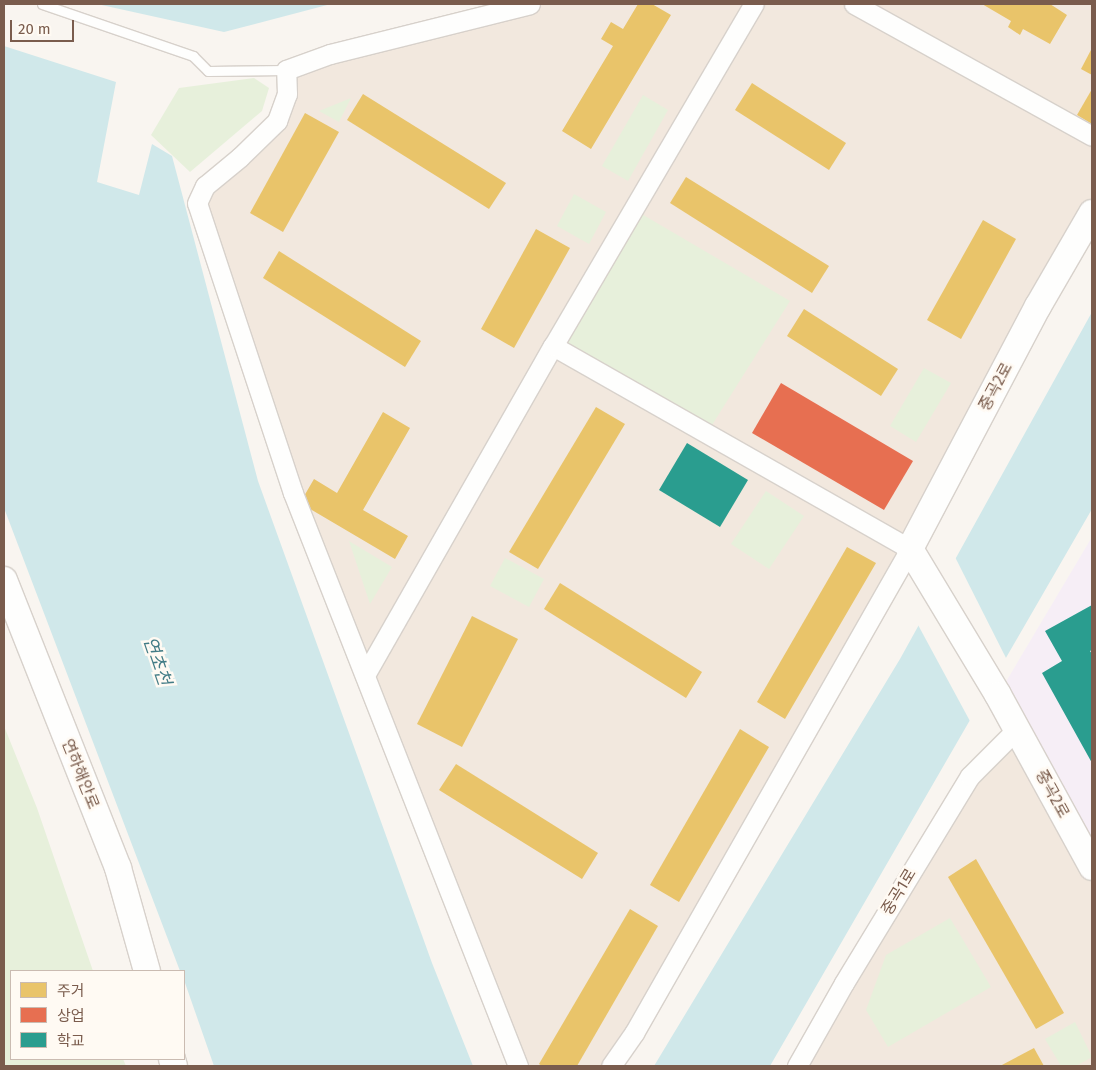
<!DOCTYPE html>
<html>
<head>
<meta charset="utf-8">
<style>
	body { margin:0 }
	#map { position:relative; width:1096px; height:1070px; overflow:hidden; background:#f9f5f0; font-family:"Fira Sans","Noto Sans KR",sans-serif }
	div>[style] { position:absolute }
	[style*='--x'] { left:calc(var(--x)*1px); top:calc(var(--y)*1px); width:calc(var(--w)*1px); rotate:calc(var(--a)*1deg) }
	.residential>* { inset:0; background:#f2e8de }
	.education>* { inset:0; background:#f6eef6 }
	.green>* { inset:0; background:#e7f0db }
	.water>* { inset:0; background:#d0e8ea }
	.pier>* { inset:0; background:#f9f5f0 }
	.homes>* { inset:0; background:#e9c46a }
	.shops>* { inset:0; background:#e76f51 }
	.schools>* { inset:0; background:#2a9d8f }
	.roads { filter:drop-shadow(1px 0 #d7d1cb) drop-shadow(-1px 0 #d7d1cb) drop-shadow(0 1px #d7d1cb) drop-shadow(0 -1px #d7d1cb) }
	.lane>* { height:9px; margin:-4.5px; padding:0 4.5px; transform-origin:4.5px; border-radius:4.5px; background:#fefefd }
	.street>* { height:19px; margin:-9.5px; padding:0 9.5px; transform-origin:9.5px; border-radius:9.5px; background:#fefefd }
	.secondary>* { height:26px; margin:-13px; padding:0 13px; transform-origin:13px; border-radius:13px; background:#fefefd }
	span { translate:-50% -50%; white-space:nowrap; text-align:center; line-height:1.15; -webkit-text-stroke:5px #fffaf3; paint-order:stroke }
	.street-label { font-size:16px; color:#7a5c4d }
	.water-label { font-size:18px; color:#437c86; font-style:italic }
	.frame { position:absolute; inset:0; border:5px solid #7a5c4d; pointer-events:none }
	.legend { position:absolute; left:10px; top:970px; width:175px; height:90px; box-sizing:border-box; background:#fffaf3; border:1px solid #cabbb1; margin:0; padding:6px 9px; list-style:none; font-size:15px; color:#7a5c4d }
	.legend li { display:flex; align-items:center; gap:10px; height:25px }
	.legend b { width:25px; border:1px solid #cabbb1 }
	.scale { position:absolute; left:10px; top:20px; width:64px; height:22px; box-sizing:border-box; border:2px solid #7a5c4d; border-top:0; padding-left:6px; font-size:15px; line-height:18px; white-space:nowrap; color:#7a5c4d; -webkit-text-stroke:4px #fffaf3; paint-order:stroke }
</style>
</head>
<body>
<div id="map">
	<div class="residential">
		<div style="clip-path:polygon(530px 4px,1092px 4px,1092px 213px,611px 1066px,518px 1066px,207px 237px,205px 186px,277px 121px,286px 70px)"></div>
		<div style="clip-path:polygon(1016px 730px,1092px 867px,1092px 1066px,797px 1066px,970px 776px)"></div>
	</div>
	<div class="education">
		<div style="clip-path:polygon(1092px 537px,1092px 867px,998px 695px)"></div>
	</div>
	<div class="green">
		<div style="clip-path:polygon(254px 78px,269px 88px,262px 111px,190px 172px,151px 135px,179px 88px)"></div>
		<div style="clip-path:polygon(643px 95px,668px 110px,628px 181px,602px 166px)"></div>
		<div style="clip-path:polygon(351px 98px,339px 122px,319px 111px)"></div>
		<div style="clip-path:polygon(574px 194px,606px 212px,589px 244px,557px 226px)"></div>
		<div style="clip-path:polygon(633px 209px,790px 301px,707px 433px,553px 346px)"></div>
		<div style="clip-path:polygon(924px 368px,951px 383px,916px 442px,890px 426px)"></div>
		<div style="clip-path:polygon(766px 491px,804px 516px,769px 569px,731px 544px)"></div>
		<div style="clip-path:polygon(349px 541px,392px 567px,370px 604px)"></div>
		<div style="clip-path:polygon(505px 558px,544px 579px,529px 607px,490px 586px)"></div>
		<div style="clip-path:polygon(4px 726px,37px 808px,93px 971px,11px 971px,11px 1059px,123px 1059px,126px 1066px,4px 1066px)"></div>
		<div style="clip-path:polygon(950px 918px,991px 987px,888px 1047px,866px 1010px,886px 955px)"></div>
		<div style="clip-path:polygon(1075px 1022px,1092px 1057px,1076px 1066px,1061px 1066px,1045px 1039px)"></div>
	</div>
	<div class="water">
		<div style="clip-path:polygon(97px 4px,331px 4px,224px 32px)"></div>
		<div style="clip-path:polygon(4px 46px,116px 82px,97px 182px,139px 195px,152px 144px,172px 156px,258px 481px,432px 963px,473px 1066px,214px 1066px,184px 980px,184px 971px,180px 971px,4px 508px)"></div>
		<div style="clip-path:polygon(1092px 312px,1092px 509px,770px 1066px,654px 1066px,900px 659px)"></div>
	</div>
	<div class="pier">
		<div style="clip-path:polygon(954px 555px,1007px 660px,971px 723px,917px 623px)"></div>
	</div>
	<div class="homes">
		<div style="clip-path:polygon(638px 4px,652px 4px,671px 15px,591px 149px,562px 131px,613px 46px,601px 39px,611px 22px,623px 29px)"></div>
		<div style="clip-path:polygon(982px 4px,1050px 4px,1067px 15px,1050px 44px,1023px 29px,1020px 35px,1008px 27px,1011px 21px)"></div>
		<div style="clip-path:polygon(1092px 48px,1092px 75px,1081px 69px)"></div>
		<div style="clip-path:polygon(752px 83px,846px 143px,829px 170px,735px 110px)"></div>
		<div style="clip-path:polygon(1092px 89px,1092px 124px,1077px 115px)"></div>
		<div style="clip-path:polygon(363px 94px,506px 183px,489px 209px,347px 120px)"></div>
		<div style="clip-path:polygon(305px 113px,339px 132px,283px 232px,250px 213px)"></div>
		<div style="clip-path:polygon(686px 177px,829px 266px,812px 293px,670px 203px)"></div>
		<div style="clip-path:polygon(983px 220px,1016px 239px,961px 339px,927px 320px)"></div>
		<div style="clip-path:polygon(536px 229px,570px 248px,514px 348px,481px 329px)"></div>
		<div style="clip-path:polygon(279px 251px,421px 341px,405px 367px,263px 278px)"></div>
		<div style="clip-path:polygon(804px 309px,898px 369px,881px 396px,787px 336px)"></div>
		<div style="clip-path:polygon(596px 407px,625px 424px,538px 569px,509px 552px)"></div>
		<div style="clip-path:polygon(383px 412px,410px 428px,363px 510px,408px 536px,395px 559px,300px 503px,314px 479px,337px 493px)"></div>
		<div style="clip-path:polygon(847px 547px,876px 563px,785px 719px,757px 702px)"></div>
		<div style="clip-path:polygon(560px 583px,702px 672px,686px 698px,544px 609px)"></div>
		<div style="clip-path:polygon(472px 616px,518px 639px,462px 747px,417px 724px)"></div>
		<div style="clip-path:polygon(740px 729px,769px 747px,679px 902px,650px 885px)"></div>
		<div style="clip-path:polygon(456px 764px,598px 853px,582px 879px,439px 790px)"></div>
		<div style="clip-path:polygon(976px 859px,1064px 1013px,1036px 1029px,948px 877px)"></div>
		<div style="clip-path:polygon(630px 909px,658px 926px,577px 1066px,542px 1066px,539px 1064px)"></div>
		<div style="clip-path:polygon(1034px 1048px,1044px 1066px,1000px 1066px)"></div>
	</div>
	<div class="shops">
		<div style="clip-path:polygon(781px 383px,913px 461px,884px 510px,752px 433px)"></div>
	</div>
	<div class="schools">
		<div style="clip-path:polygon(687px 443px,748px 480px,720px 527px,659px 490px)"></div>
		<div style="clip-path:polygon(1092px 605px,1092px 650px,1090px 651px,1092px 654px,1092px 763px,1042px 673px,1062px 661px,1045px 631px)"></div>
	</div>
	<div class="roads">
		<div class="lane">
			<div style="--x:42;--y:4;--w:160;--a:19"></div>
			<div style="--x:193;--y:56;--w:21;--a:45"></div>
			<div style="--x:208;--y:71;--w:78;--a:-0.7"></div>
		</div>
		<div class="street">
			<div style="--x:854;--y:4;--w:272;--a:29"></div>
			<div style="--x:553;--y:346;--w:411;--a:29.6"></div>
			<div style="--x:910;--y:549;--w:557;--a:119.69"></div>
			<div style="--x:634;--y:1033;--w:40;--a:124.9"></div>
			<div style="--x:365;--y:675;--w:379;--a:-60.3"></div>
			<div style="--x:553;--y:346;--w:397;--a:-59.6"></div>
			<div style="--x:518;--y:1066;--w:616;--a:-111.44"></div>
			<div style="--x:293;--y:493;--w:305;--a:-108.3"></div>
			<div style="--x:197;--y:203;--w:19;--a:-65"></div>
			<div style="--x:205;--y:186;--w:45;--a:-39.6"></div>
			<div style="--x:240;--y:157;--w:52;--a:-44.2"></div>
			<div style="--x:277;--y:121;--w:29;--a:-70"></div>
			<div style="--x:287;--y:94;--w:24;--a:-92"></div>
			<div style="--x:286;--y:70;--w:47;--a:-20"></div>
			<div style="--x:330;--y:54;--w:206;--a:-14"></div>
			<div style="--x:797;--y:1066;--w:95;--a:-60.5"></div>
			<div style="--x:844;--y:983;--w:242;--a:-58.7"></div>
			<div style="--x:970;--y:776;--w:65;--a:-45"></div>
		</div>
		<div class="secondary">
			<div style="--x:1092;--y:213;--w:108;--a:120.1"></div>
			<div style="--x:1038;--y:306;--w:275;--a:117.8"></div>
			<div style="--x:910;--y:549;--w:170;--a:58.9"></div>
			<div style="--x:998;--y:695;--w:196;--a:61.3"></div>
			<div style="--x:4;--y:580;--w:310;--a:68.4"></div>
			<div style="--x:118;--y:868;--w:107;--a:74.3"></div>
			<div style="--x:172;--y:1059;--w:7;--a:74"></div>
		</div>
	</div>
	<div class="street-label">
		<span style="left:996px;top:387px;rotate:-62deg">중곡2로</span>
		<span style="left:80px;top:774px;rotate:68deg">연하해안로</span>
		<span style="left:1052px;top:794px;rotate:61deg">중곡2로</span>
		<span style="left:899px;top:892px;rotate:-59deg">중곡1로</span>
	</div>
	<div class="water-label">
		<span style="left:157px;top:661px;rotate:71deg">연초천</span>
	</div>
	<div class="frame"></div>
	<ul class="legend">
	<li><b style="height:14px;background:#e9c46a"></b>주거</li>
	<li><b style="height:14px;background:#e76f51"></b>상업</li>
	<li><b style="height:14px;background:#2a9d8f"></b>학교</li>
	</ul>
	<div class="scale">20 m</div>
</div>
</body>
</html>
